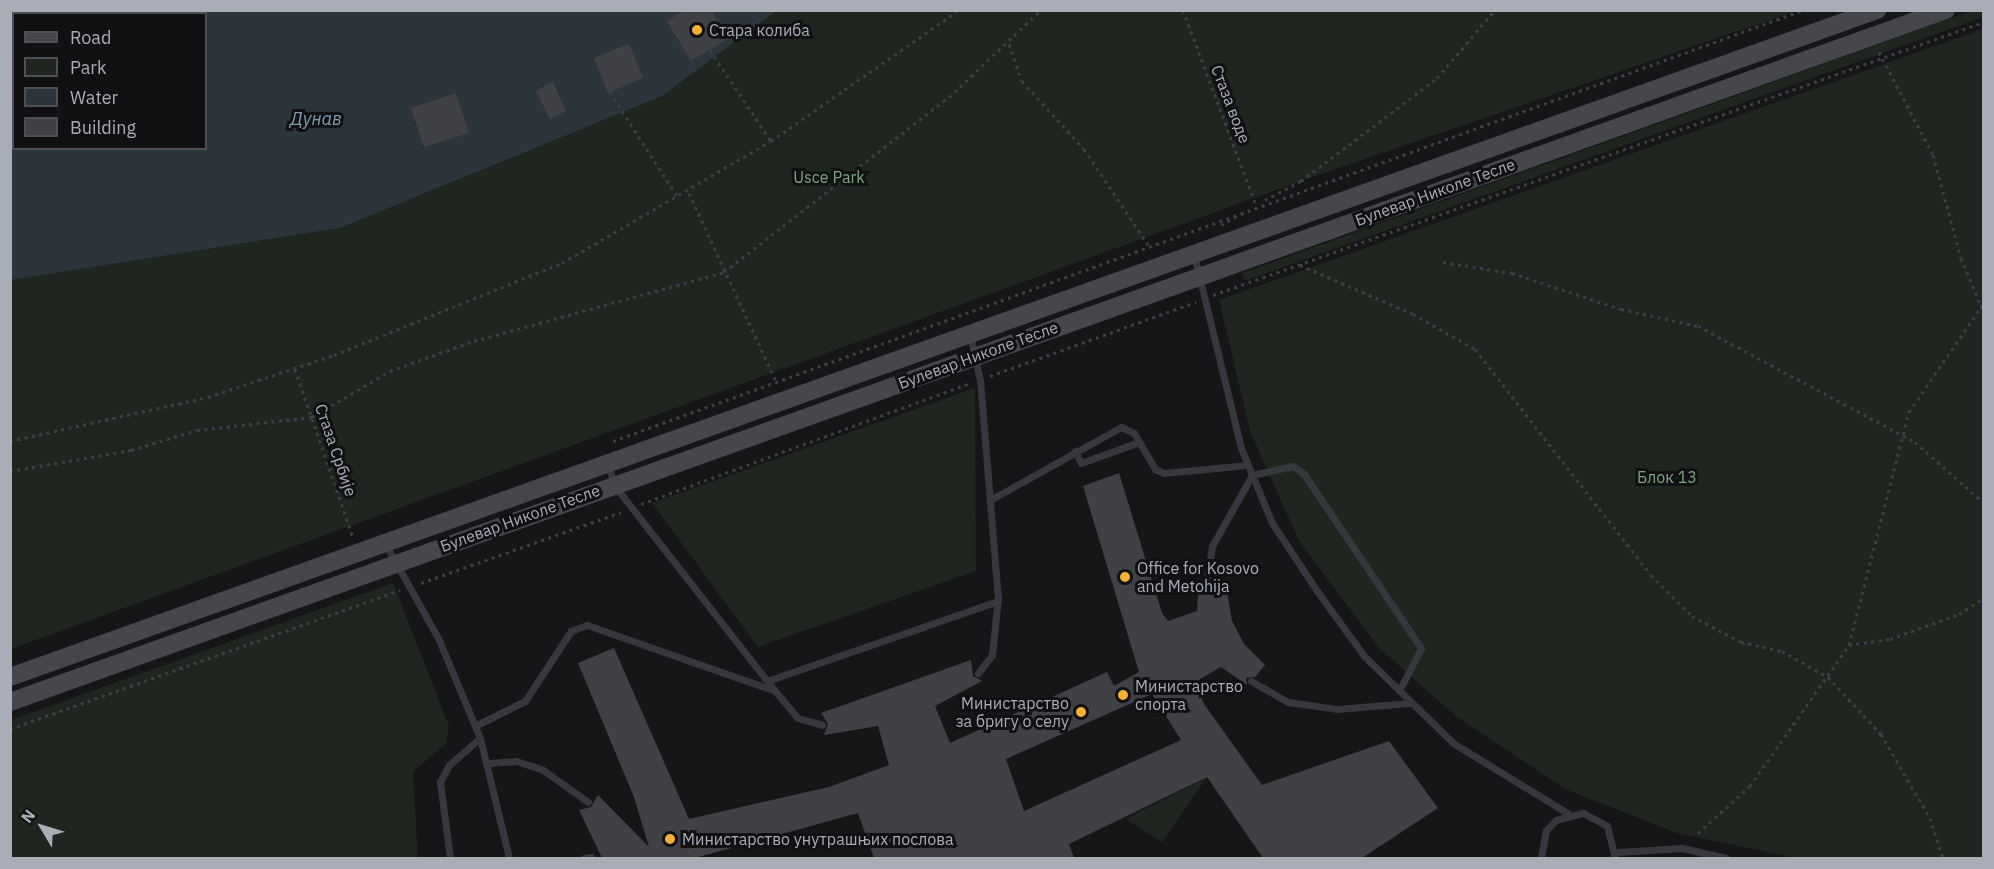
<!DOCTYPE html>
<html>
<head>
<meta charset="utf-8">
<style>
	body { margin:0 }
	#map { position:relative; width:1994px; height:869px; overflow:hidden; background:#161618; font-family:"IBM Plex Sans",sans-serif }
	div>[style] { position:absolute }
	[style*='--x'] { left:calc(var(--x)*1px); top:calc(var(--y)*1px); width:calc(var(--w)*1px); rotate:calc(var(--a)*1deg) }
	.green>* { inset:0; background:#1e261f }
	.water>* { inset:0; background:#2c353c }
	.building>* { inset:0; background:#404145 }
	.path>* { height:3px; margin-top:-1.5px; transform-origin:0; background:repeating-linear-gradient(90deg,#3d3f44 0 3px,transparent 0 7.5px) }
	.service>* { height:7px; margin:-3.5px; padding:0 3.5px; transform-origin:3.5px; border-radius:3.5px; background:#37383d }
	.secondary>* { height:18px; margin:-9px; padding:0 9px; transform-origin:9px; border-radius:9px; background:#45474d }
	.dots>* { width:16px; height:16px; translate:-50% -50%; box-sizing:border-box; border:3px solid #111113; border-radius:50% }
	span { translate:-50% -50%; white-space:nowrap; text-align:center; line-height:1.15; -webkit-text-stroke:6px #111113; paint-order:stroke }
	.poi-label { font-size:16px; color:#a8adb8 }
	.left { translate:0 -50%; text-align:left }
	.right { translate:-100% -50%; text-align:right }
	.street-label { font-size:16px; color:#a8adb8 }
	.park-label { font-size:16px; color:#7fa381 }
	.water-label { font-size:18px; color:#7f9bb3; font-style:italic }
	.frame { position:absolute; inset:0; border:12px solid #a8adb8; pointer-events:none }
	.legend { position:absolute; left:12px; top:12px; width:195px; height:138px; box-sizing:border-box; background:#111113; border:2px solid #4d4f55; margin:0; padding:8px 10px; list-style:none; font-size:18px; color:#a8adb8 }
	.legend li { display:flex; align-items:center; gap:12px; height:30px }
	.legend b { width:30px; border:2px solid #4d4f55 }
	.north { position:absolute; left:12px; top:797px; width:60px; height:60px; -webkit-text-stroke:4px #111113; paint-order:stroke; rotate:308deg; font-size:16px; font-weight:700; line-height:24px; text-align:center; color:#a8adb8 }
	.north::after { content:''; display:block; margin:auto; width:21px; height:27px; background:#a8adb8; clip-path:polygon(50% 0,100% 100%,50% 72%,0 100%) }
</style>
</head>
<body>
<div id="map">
	<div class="green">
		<div style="clip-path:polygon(776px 11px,1796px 11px,1301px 181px,11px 649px,11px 280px,340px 228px,662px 96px)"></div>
		<div style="clip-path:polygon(1971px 11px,1983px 11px,1983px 17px,1245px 281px,1242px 273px)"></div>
		<div style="clip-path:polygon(1983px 29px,1983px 858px,1796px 858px,1677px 833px,1565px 789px,1458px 718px,1379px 648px,1299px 541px,1250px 431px,1219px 300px)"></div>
		<div style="clip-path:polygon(975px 388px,976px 571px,758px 647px,652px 503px)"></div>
		<div style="clip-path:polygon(393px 583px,449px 726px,446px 743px,413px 772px,418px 858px,11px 858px,11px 720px)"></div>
		<div style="clip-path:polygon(1207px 777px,1162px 842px,1126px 819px)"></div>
	</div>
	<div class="water">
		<div style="clip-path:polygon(evenodd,11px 11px,776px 11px,662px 96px,340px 228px,11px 280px,11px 11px,14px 14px,206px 14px,206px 148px,14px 148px,14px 14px)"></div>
	</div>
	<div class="building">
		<div style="clip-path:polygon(685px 10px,711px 10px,728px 39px,691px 61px,667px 21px)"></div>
		<div style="clip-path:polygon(629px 44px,643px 78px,608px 93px,594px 58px)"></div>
		<div style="clip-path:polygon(553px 82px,566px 111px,550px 119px,536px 91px)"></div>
		<div style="clip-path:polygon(456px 93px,469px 133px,424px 147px,411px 108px)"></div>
		<div style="clip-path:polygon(evenodd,1119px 473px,1162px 613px,1168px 621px,1197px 611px,1199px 581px,1206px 587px,1225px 580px,1232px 621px,1244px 644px,1265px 665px,1255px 677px,1246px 678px,1247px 685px,1221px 667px,1195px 682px,1204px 704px,1262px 785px,1389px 741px,1438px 808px,1362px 858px,1263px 858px,1207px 777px,1069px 844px,1074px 858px,874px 858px,858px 813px,695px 858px,602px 858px,579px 810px,591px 807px,598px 795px,649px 847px,634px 797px,578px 663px,614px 648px,689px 819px,829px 787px,889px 765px,878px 726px,824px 735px,828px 724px,821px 713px,971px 660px,973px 676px,982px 681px,935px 706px,950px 743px,1107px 672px,1114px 686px,1139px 672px,1083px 486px,1119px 473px,1152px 694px,1181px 740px,1024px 811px,1006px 759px,1152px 694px)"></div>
	</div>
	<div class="path">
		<div style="--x:1183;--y:10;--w:208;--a:69.5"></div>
		<div style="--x:1009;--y:44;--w:39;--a:71"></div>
		<div style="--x:1022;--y:81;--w:92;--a:47.6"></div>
		<div style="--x:1084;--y:149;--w:117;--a:56.2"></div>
		<div style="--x:710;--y:50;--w:110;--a:56.2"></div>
		<div style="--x:1879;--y:52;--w:116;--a:62.3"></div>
		<div style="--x:1933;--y:155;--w:107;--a:74.8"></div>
		<div style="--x:1961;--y:258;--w:60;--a:67.3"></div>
		<div style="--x:610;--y:92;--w:127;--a:57.2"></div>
		<div style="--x:689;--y:193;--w:207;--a:65.2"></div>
		<div style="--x:1265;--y:200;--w:41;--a:-27.8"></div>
		<div style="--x:1301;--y:181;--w:171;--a:-37.1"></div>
		<div style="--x:1437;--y:78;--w:89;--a:-49.5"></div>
		<div style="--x:1221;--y:225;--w:29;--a:-29"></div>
		<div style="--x:1443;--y:262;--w:70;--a:9.1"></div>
		<div style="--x:1512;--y:273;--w:115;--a:18.3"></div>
		<div style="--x:1621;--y:309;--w:79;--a:12.4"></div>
		<div style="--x:1698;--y:326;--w:246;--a:28.1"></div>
		<div style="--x:1915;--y:442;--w:92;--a:41.5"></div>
		<div style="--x:1300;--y:265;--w:123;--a:23.4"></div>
		<div style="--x:1413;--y:314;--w:71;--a:29.4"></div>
		<div style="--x:1475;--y:349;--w:286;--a:52.1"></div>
		<div style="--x:1651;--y:575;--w:58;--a:45"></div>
		<div style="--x:1692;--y:616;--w:55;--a:28"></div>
		<div style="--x:1741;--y:642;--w:42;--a:12.4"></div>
		<div style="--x:1782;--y:651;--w:53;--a:29.5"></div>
		<div style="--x:1828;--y:677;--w:78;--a:47.1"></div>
		<div style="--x:1881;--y:734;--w:97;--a:59.7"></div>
		<div style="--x:1930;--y:818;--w:42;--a:72"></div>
		<div style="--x:1213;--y:295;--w:818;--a:-19.5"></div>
		<div style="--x:295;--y:369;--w:178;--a:71"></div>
		<div style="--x:990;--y:376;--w:219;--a:-19.8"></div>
		<div style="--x:10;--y:441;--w:203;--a:-12.5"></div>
		<div style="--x:208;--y:397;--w:133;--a:-18.4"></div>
		<div style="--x:334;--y:355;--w:246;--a:-22"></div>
		<div style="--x:562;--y:263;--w:242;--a:-30.3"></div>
		<div style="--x:771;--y:141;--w:229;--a:-34.9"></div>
		<div style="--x:613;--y:441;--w:1266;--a:-19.91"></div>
		<div style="--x:10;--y:471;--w:123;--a:-9.8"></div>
		<div style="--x:131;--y:450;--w:69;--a:-16.9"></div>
		<div style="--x:197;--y:430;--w:116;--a:-6.4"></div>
		<div style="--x:312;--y:417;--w:91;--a:-30.5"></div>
		<div style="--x:390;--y:371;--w:89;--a:-19.7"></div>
		<div style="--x:474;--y:341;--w:259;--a:-15.4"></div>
		<div style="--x:724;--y:272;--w:285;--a:-37.9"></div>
		<div style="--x:949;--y:97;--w:127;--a:-43.4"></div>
		<div style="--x:641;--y:504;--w:351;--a:-20.2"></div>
		<div style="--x:421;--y:583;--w:212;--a:-19.5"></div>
		<div style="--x:1849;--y:645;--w:41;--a:-8.3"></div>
		<div style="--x:1890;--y:639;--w:73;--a:-19.9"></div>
		<div style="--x:1959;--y:614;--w:30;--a:-33"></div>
		<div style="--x:10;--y:729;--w:414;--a:-19.6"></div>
		<div style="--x:1698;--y:833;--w:70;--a:-42.1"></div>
		<div style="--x:1750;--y:786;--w:172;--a:-54.9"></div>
		<div style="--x:1849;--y:645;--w:241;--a:-75.6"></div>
		<div style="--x:1909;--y:412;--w:132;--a:-55.5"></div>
	</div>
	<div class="service">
		<div style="--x:1194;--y:255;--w:199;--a:76.3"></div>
		<div style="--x:1241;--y:448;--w:81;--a:67.5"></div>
		<div style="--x:1272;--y:523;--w:82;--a:56.5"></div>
		<div style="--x:1317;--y:591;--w:80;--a:54.1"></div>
		<div style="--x:1364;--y:656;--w:124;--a:44.3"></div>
		<div style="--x:1453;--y:743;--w:136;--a:31.5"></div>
		<div style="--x:970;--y:335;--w:46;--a:77.5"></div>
		<div style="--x:980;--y:380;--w:218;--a:85.3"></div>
		<div style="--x:998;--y:597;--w:58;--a:95.9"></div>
		<div style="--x:992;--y:655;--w:23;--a:128"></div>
		<div style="--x:1075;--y:451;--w:13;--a:63"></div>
		<div style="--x:1081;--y:463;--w:62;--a:-19.9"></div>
		<div style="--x:608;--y:464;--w:22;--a:74"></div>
		<div style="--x:614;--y:485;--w:261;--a:52"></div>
		<div style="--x:775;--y:691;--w:35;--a:50"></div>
		<div style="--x:798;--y:718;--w:25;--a:16"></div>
		<div style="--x:990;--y:500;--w:150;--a:-29.1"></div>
		<div style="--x:1121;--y:427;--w:14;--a:25"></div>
		<div style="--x:1134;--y:433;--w:42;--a:59.7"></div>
		<div style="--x:1155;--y:469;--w:10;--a:24"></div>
		<div style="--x:1164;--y:473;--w:84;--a:-5.4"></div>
		<div style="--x:386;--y:545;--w:109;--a:60.8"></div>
		<div style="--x:439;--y:640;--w:106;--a:67.3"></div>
		<div style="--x:480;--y:738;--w:123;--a:76.4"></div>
		<div style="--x:1206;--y:581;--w:36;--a:-80"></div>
		<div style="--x:1212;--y:546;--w:81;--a:-60.6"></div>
		<div style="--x:1252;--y:475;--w:42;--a:-12.4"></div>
		<div style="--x:1293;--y:466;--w:14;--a:36"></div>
		<div style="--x:1304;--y:474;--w:210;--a:56.1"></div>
		<div style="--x:1421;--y:648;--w:48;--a:117.1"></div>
		<div style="--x:767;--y:681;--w:244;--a:-19.1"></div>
		<div style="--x:1251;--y:681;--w:43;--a:29.6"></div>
		<div style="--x:1288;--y:702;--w:49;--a:8.1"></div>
		<div style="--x:1337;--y:709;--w:73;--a:-4.7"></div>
		<div style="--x:475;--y:726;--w:56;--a:-26.6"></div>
		<div style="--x:525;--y:701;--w:84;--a:-56.7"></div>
		<div style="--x:571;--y:631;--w:17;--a:-21"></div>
		<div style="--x:587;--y:625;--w:199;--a:19.3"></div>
		<div style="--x:489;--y:763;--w:27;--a:-4"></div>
		<div style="--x:516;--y:761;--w:28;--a:18"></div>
		<div style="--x:543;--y:770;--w:55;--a:35.4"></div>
		<div style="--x:1617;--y:852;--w:65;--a:-3.5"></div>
		<div style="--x:1682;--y:848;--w:45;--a:12.8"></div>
		<div style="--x:450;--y:858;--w:77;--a:-97.5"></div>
		<div style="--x:440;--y:782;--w:19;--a:-62"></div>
		<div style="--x:449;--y:765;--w:41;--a:-41.1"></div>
		<div style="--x:584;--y:858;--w:7;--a:-8"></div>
		<div style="--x:1541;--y:858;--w:28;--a:-80"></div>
		<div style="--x:1546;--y:830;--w:14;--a:-45"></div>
		<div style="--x:1556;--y:820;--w:28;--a:-15"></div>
		<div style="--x:1583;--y:813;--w:27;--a:28"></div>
		<div style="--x:1607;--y:826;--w:33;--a:76"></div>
	</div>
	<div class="secondary">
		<div style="--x:10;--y:677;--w:1983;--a:-19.66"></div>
		<div style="--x:10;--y:702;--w:2056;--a:-19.67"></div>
	</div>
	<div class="dots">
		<div style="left:697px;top:30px;background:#f2b134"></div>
		<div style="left:1125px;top:577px;background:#f2b134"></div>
		<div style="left:1123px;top:695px;background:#f2b134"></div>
		<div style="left:1081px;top:712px;background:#f2b134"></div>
		<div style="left:670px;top:839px;background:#f2b134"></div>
	</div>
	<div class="poi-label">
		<span class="left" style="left:709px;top:30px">Стара колиба</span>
		<span class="left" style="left:1137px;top:577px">Office for Kosovo<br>and Metohija</span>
		<span class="left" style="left:1135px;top:695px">Министарство<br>спорта</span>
		<span class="right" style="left:1069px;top:712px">Министарство<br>за бригу о селу</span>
		<span class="left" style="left:682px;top:839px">Министарство унутрашњих послова</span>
	</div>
	<div class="street-label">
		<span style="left:1231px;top:104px;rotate:69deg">Стаза воде</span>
		<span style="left:1435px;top:192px;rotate:-20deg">Булевар Николе Тесле</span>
		<span style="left:978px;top:355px;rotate:-20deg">Булевар Николе Тесле</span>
		<span style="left:336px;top:450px;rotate:71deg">Стаза Србије</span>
		<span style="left:520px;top:518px;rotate:-20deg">Булевар Николе Тесле</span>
	</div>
	<div class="park-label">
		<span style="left:829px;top:177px">Usce Park</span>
		<span style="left:1667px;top:477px">Блок 13</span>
	</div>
	<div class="water-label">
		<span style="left:316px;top:119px">Дунав</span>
	</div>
	<div class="frame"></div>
	<ul class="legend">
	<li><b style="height:8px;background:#45474d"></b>Road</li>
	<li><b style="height:16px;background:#1e261f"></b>Park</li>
	<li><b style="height:16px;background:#2c353c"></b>Water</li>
	<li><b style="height:16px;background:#404145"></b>Building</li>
	</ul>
	<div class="north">N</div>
</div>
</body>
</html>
